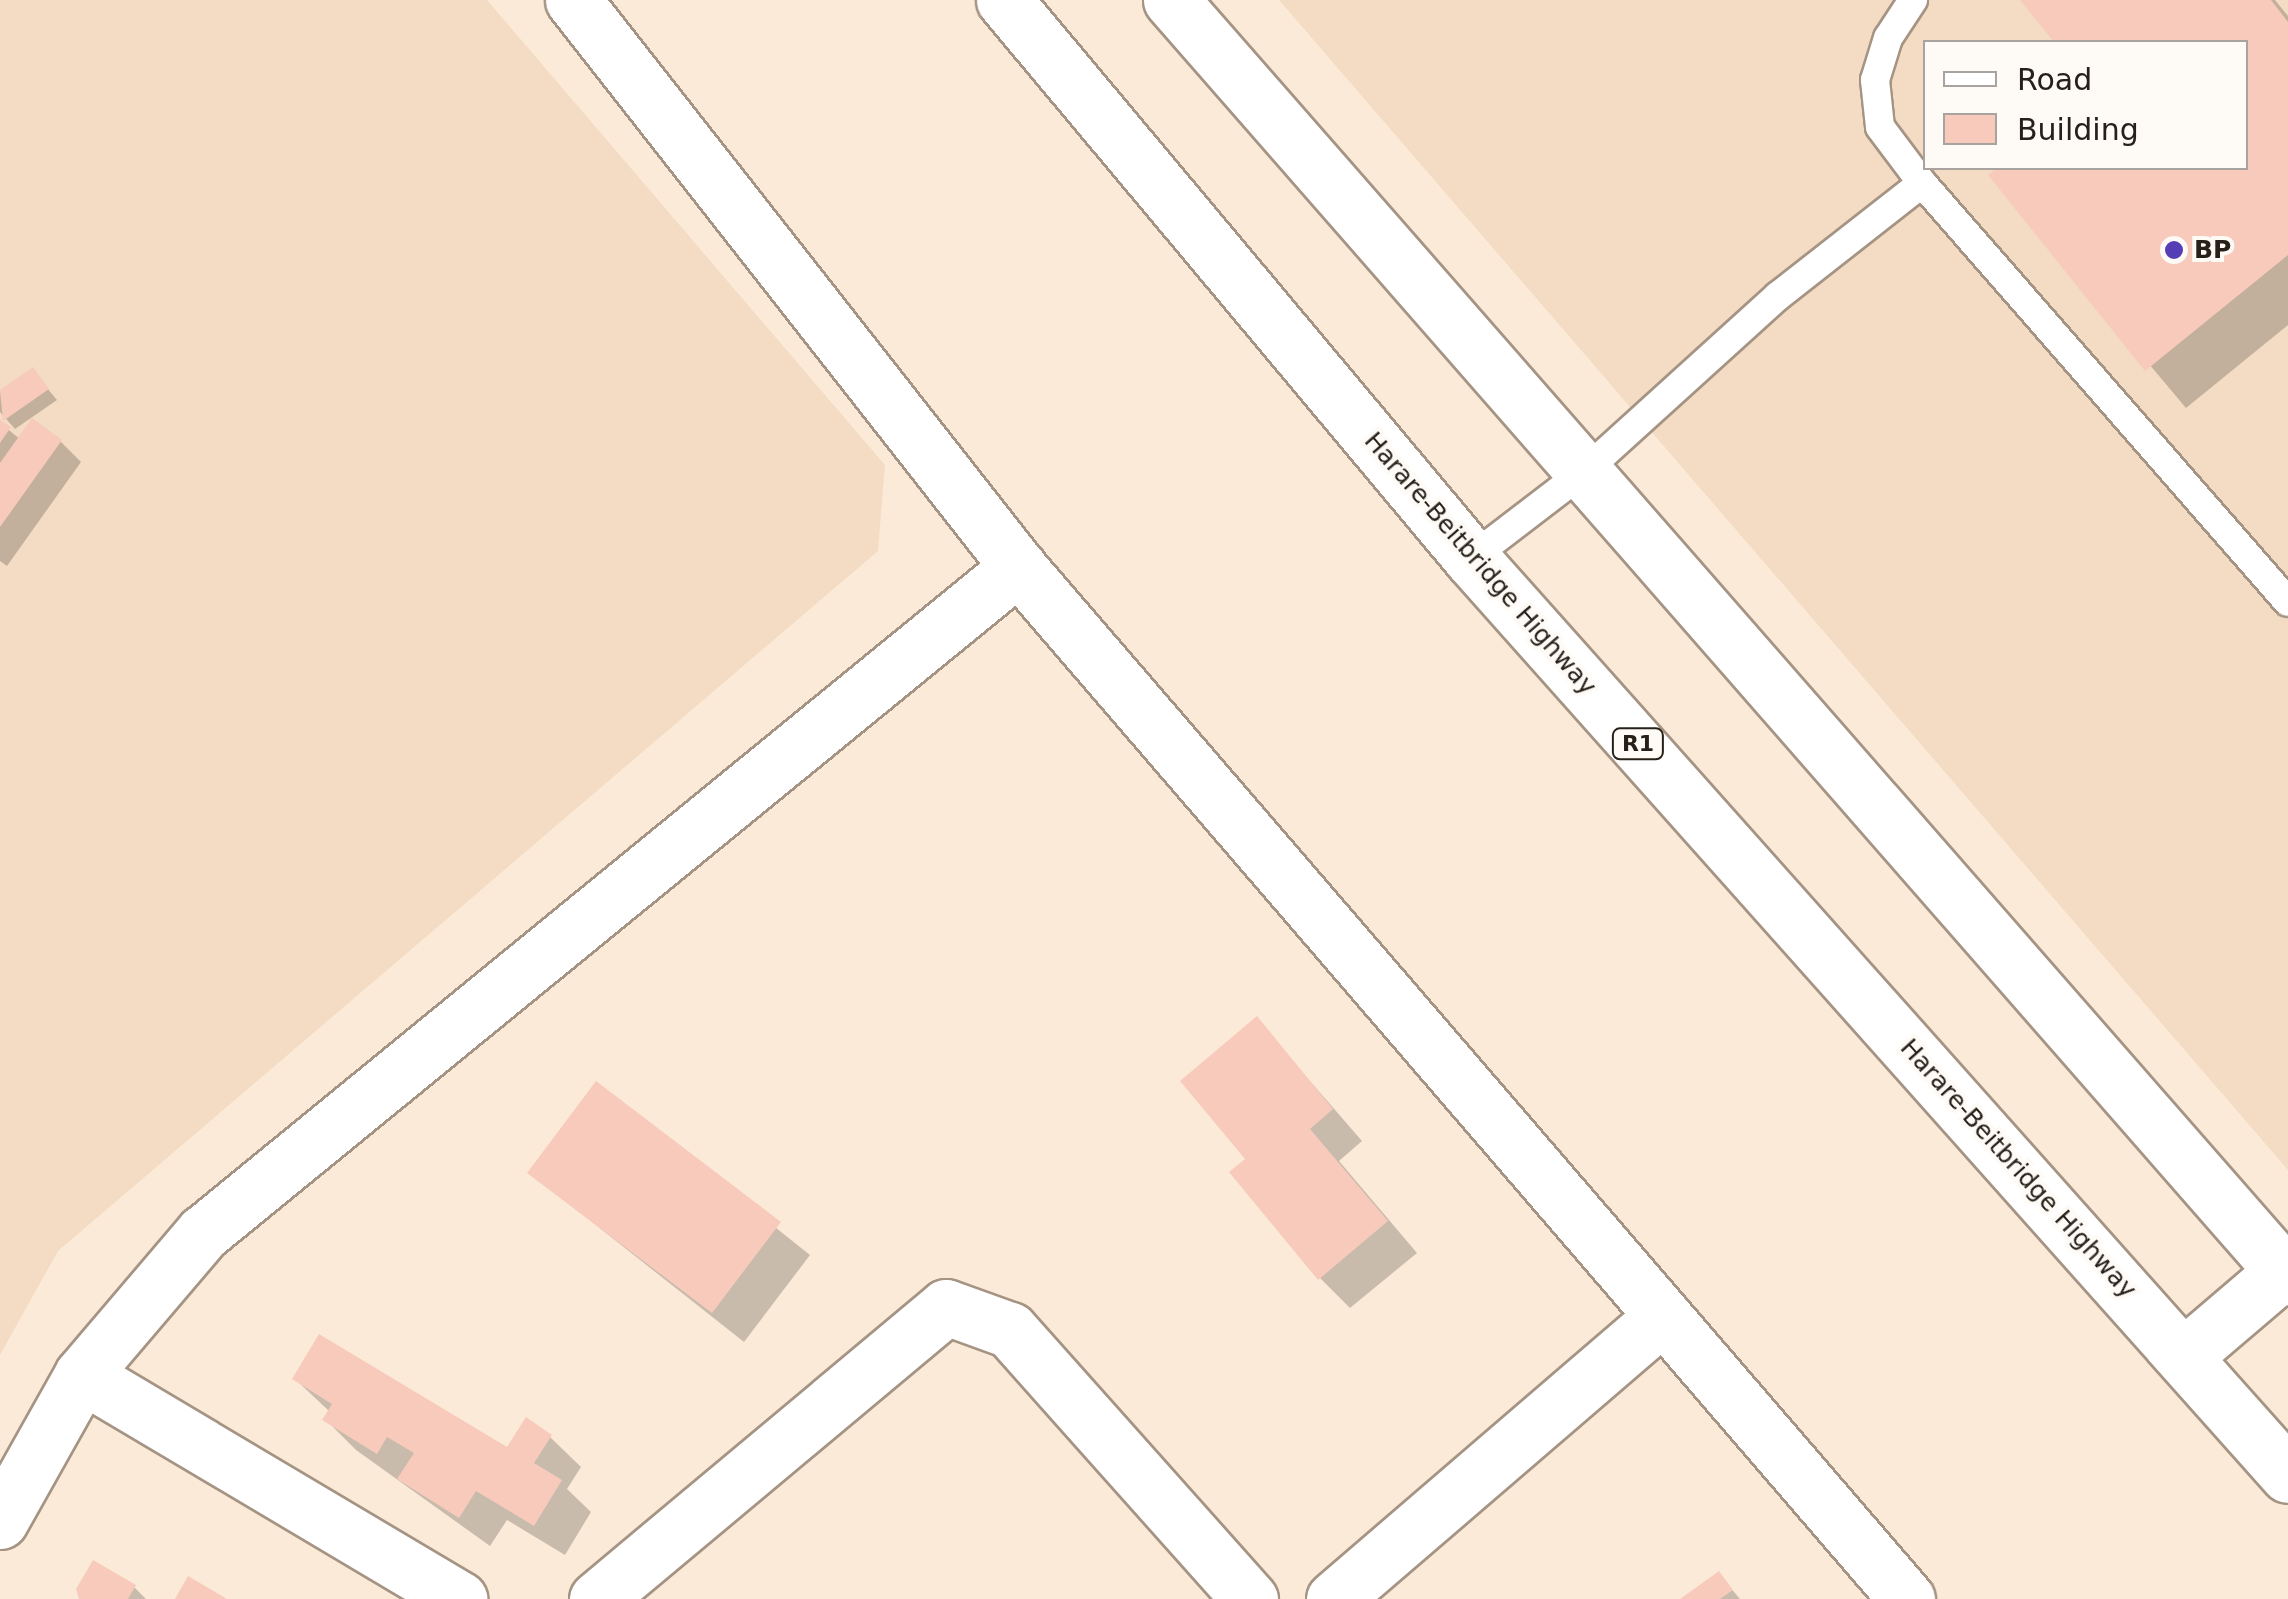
<!DOCTYPE html>
<html>
<head>
<meta charset="utf-8">
<style>
	body { margin:0 }
	#map { position:relative; width:2288px; height:1599px; overflow:hidden; background:#fcead8; font-family:"DejaVu Sans",sans-serif }
	div>[style] { position:absolute }
	[style*='--x'] { left:calc(var(--x)*1px); top:calc(var(--y)*1px); width:calc(var(--w)*1px); rotate:calc(var(--a)*1deg) }
	.built>* { inset:0; background:#f4dcc4 }
	.shadow>* { inset:0; background:#0003 }
	.building>* { inset:0; background:#f7cabc }
	.roads { filter:drop-shadow(2px 0 #a59484) drop-shadow(-2px 0 #a59484) drop-shadow(0 2px #a59484) drop-shadow(0 -2px #a59484) }
	.service>* { height:28px; margin:-14px; padding:0 14px; transform-origin:14px; border-radius:14px; background:#fff }
	.minor>* { height:55px; margin:-27.5px; padding:0 27.5px; transform-origin:27.5px; border-radius:27.5px; background:#fff }
	.tertiary>* { height:55px; margin:-27.5px; padding:0 27.5px; transform-origin:27.5px; border-radius:27.5px; background:#fff }
	.trunk>* { height:55px; margin:-27.5px; padding:0 27.5px; transform-origin:27.5px; border-radius:27.5px; background:#fff }
	.dots>* { width:28px; height:28px; translate:-50% -50%; box-sizing:border-box; border:5px solid #fefaf6; border-radius:50% }
	span { translate:-50% -50%; white-space:nowrap; text-align:center; line-height:1.15; -webkit-text-stroke:8px #fefaf6; paint-order:stroke }
	.shield-label span { padding:2px 8px; background:#fefaf6; border:2px solid; border-radius:8px; -webkit-text-stroke-width:0 }
	.shield-label { font-size:22px; color:#262019; font-weight:700 }
	.poi-label { font-size:25px; color:#262019; font-weight:700 }
	.left { translate:0 -50%; text-align:left }
	.street-label { font-size:25px; color:#262019 }
	.legend { position:absolute; left:1923px; top:40px; width:325px; height:130px; box-sizing:border-box; background:#fefaf6; border:2px solid #a8a39e; margin:0; padding:12px 18px; list-style:none; font-size:30px; color:#262019 }
	.legend li { display:flex; align-items:center; gap:20px; height:50px }
	.legend b { width:50px; border:2px solid #a8a39e }
</style>
</head>
<body>
<div id="map">
	<div class="built">
		<div style="clip-path:polygon(0 0,487px 0,885px 465px,878px 551px,58px 1251px,0 1355px)"></div>
		<div style="clip-path:polygon(evenodd,1279px 0,2288px 0,2288px 1170px,1279px 0,1926px 42px,2246px 42px,2246px 168px,1926px 168px,1926px 42px)"></div>
	</div>
	<div class="shadow">
		<div style="clip-path:polygon(2023px 0,2275px 0,2288px 16px,2288px 325px,2186px 408px,1991px 176px,2001px 168px,2246px 168px,2246px 42px,2057px 42px)"></div>
		<div style="clip-path:polygon(32px 370px,57px 400px,15px 429px,0 412px,0 393px)"></div>
		<div style="clip-path:polygon(0 423px,20px 439px,60px 441px,81px 462px,7px 566px,0 561px)"></div>
		<div style="clip-path:polygon(1257px 1020px,1362px 1141px,1339px 1161px,1417px 1253px,1350px 1308px,1320px 1278px,1249px 1159px)"></div>
		<div style="clip-path:polygon(596px 1085px,810px 1255px,744px 1342px,530px 1173px)"></div>
		<div style="clip-path:polygon(295px 1379px,508px 1450px,550px 1437px,581px 1467px,567px 1489px,591px 1512px,565px 1555px,507px 1520px,490px 1546px,356px 1450px,326px 1420px,330px 1412px)"></div>
		<div style="clip-path:polygon(1719px 1574px,1740px 1599px,1684px 1599px)"></div>
		<div style="clip-path:polygon(134px 1587px,146px 1599px,82px 1599px)"></div>
	</div>
	<div class="building">
		<div style="clip-path:polygon(2020px 0,2271px 0,2288px 22px,2288px 255px,2145px 371px,1988px 175px,1997px 168px,2246px 168px,2246px 42px,2054px 42px)"></div>
		<div style="clip-path:polygon(33px 367px,49px 389px,3px 421px,0 390px)"></div>
		<div style="clip-path:polygon(32px 418px,62px 440px,0 527px,0 463px)"></div>
		<div style="clip-path:polygon(0 420px,11px 427px,0 443px)"></div>
		<div style="clip-path:polygon(1257px 1016px,1333px 1109px,1310px 1129px,1388px 1221px,1318px 1280px,1229px 1172px,1245px 1159px,1180px 1081px)"></div>
		<div style="clip-path:polygon(596px 1081px,781px 1222px,712px 1313px,527px 1173px)"></div>
		<div style="clip-path:polygon(319px 1334px,507px 1447px,526px 1417px,552px 1435px,534px 1463px,562px 1480px,534px 1526px,476px 1491px,459px 1518px,397px 1479px,414px 1453px,387px 1437px,377px 1454px,322px 1420px,332px 1404px,292px 1379px)"></div>
		<div style="clip-path:polygon(93px 1560px,136px 1585px,128px 1599px,79px 1599px,76px 1589px)"></div>
		<div style="clip-path:polygon(1719px 1571px,1733px 1590px,1720px 1599px,1680px 1599px)"></div>
		<div style="clip-path:polygon(188px 1576px,227px 1599px,175px 1599px)"></div>
	</div>
	<div class="roads">
		<div class="service">
			<div style="--x:1913;--y:0;--w:45;--a:123.3"></div>
			<div style="--x:1888;--y:38;--w:44;--a:107.2"></div>
			<div style="--x:1875;--y:80;--w:47;--a:83.9"></div>
			<div style="--x:1880;--y:127;--w:70;--a:53.1"></div>
			<div style="--x:1471;--y:558;--w:145;--a:-37.4"></div>
			<div style="--x:1586;--y:470;--w:259;--a:-42.2"></div>
			<div style="--x:1778;--y:296;--w:183;--a:-38.1"></div>
			<div style="--x:1922;--y:183;--w:556;--a:48.86"></div>
		</div>
		<div class="minor">
			<div style="--x:573;--y:0;--w:721;--a:51.87"></div>
			<div style="--x:82;--y:1375;--w:439;--a:30.7"></div>
			<div style="--x:0;--y:1521;--w:167;--a:-60.7"></div>
			<div style="--x:82;--y:1375;--w:187;--a:-49.6"></div>
			<div style="--x:203;--y:1233;--w:1053;--a:-39.25"></div>
			<div style="--x:1018;--y:567;--w:1362;--a:49.26"></div>
			<div style="--x:597;--y:1599;--w:455;--a:-39.9"></div>
			<div style="--x:946;--y:1307;--w:68;--a:19.8"></div>
			<div style="--x:1010;--y:1330;--w:361;--a:48.3"></div>
			<div style="--x:1334;--y:1599;--w:434;--a:-40.7"></div>
		</div>
		<div class="tertiary">
			<div style="--x:2185;--y:1355;--w:135;--a:-40.5"></div>
		</div>
		<div class="trunk">
			<div style="--x:1004;--y:0;--w:728;--a:50.07"></div>
			<div style="--x:1471;--y:558;--w:1228;--a:48.3"></div>
			<div style="--x:1171;--y:0;--w:1697;--a:48.82"></div>
		</div>
	</div>
	<div class="dots">
		<div style="left:2174px;top:250px;background:#543db5"></div>
	</div>
	<div class="shield-label">
		<span style="left:1638px;top:744px">R1</span>
	</div>
	<div class="poi-label">
		<span class="left" style="left:2194px;top:250px">BP</span>
	</div>
	<div class="street-label">
		<span style="left:1480px;top:564px;rotate:49deg">Harare-Beitbridge Highway</span>
		<span style="left:2018px;top:1169px;rotate:48deg">Harare-Beitbridge Highway</span>
	</div>
	<ul class="legend">
	<li><b style="height:12px;background:#fff"></b>Road</li>
	<li><b style="height:28px;background:#f7cabc"></b>Building</li>
	</ul>
</div>
</body>
</html>
